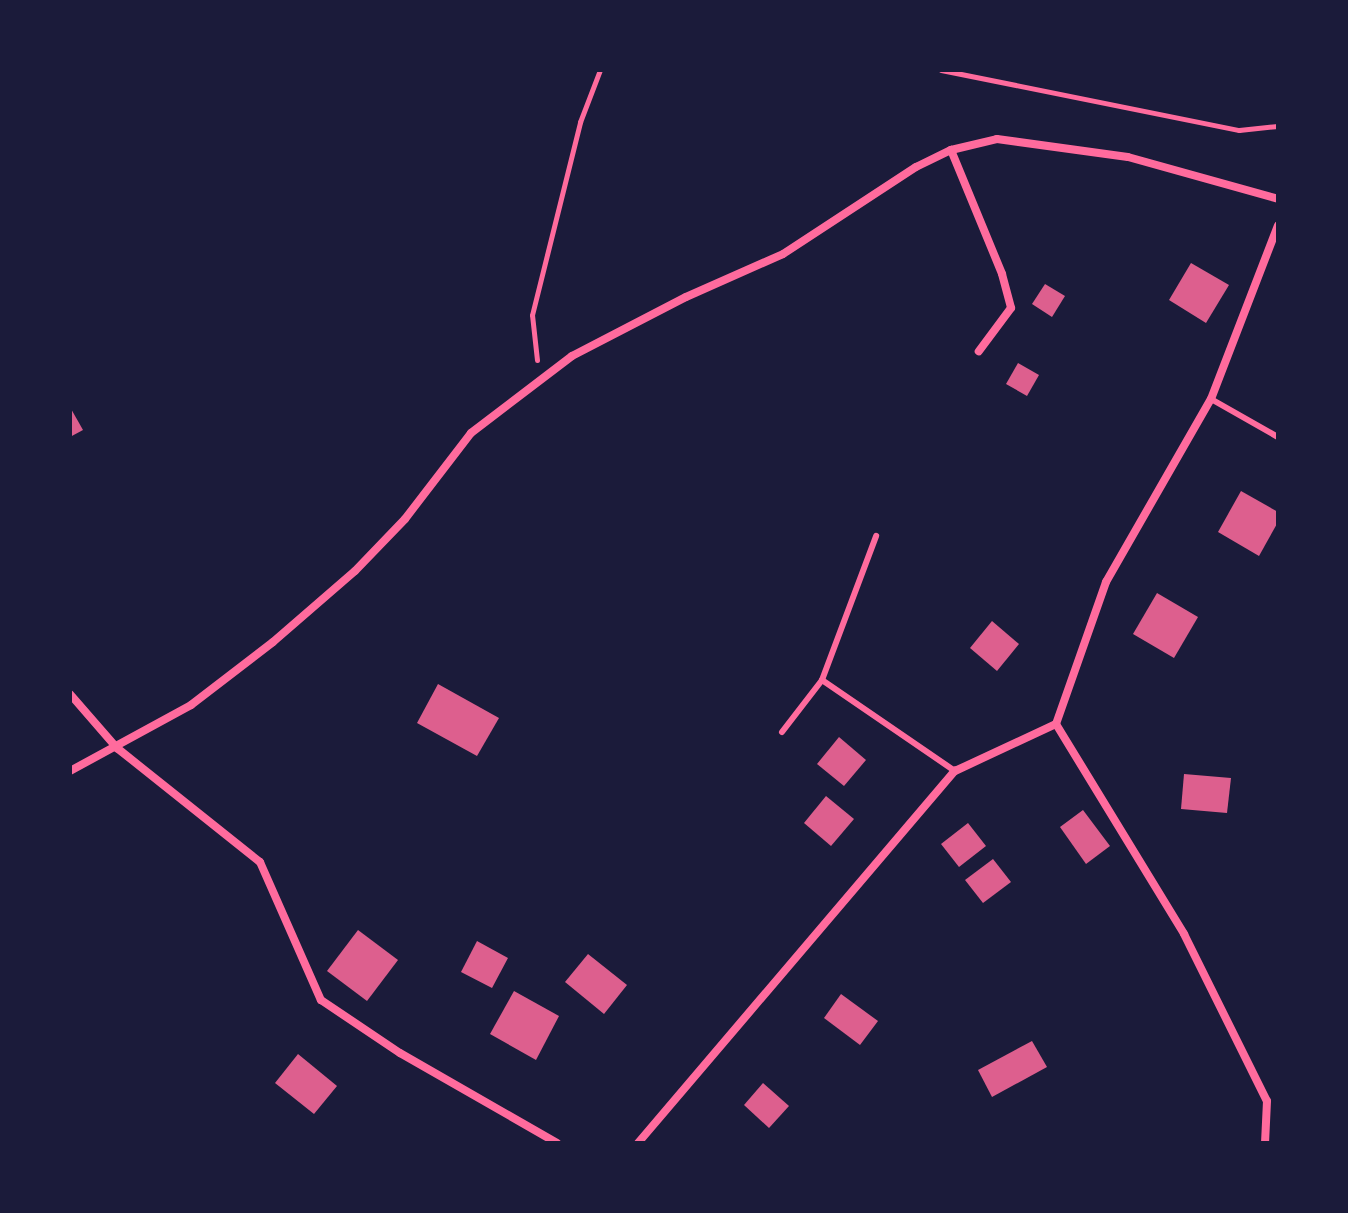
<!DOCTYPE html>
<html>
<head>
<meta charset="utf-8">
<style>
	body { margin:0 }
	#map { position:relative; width:1348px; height:1213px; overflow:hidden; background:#1b1b3a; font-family:Helvetica,sans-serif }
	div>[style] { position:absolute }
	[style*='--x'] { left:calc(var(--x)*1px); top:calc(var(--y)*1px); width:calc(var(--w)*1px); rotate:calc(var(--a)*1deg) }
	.building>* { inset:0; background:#dd5f8e }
	.path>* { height:5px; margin:-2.5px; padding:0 2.5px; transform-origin:2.5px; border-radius:2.5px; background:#ff6b9d }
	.service>* { height:6px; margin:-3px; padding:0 3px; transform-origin:3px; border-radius:3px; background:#ff6b9d }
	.minor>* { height:8px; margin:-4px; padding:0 4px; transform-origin:4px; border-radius:4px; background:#ff6b9d }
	span { translate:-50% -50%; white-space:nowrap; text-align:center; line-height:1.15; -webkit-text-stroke:6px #1b1b3a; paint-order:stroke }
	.frame { position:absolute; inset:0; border:72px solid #1b1b3a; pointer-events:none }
</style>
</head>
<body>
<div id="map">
	<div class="building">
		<div style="clip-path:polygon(1191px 263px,1229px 285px,1206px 323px,1169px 300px)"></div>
		<div style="clip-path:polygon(1045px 284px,1065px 296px,1052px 317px,1032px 304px)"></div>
		<div style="clip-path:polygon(1018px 363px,1039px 375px,1027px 396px,1006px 384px)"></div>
		<div style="clip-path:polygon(70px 407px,83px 430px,70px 437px)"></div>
		<div style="clip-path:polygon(1241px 491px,1278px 512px,1278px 522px,1259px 556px,1218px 532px)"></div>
		<div style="clip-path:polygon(1157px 593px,1198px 617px,1174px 658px,1133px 634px)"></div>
		<div style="clip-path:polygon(992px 621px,1019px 644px,997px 671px,970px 648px)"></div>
		<div style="clip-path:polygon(438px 684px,499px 718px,477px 756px,417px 723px)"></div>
		<div style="clip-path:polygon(839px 737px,866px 760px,844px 786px,817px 764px)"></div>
		<div style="clip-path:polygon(1184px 774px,1231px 778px,1227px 813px,1181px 809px)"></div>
		<div style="clip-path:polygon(826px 796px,854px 819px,831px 846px,804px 823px)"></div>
		<div style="clip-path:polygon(1083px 810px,1110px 846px,1086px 864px,1060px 827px)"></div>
		<div style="clip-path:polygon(968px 823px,986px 846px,959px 867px,941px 844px)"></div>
		<div style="clip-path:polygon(993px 859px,1011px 882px,983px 903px,965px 880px)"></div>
		<div style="clip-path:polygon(358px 930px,398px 960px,367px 1001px,327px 971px)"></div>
		<div style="clip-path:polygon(477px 941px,508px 958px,492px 988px,461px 972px)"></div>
		<div style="clip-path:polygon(588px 954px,627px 985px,604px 1014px,565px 982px)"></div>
		<div style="clip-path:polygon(514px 991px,559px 1016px,536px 1060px,490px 1034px)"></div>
		<div style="clip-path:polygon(841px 994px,878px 1021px,860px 1045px,824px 1018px)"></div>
		<div style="clip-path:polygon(1032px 1041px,1047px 1067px,992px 1097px,978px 1070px)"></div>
		<div style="clip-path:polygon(298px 1054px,337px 1086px,314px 1114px,275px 1083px)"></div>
		<div style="clip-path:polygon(763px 1083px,789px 1106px,769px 1128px,744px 1105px)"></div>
	</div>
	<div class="path">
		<div style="--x:941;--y:70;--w:304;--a:11.4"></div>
		<div style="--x:1239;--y:130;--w:39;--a:-6"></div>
		<div style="--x:537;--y:360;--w:45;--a:-96.3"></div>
		<div style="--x:532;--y:315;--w:199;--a:-76"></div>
		<div style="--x:580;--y:122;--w:56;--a:-69"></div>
	</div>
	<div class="service">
		<div style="--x:1211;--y:399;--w:77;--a:29.6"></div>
		<div style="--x:822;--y:680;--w:154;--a:-69.4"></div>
		<div style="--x:782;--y:732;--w:66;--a:-52.4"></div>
		<div style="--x:822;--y:680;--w:161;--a:34.4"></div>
	</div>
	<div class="minor">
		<div style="--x:951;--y:150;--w:134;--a:67.6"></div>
		<div style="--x:1002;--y:274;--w:35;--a:75"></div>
		<div style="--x:1011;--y:308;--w:54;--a:126.7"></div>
		<div style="--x:70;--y:694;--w:72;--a:49"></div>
		<div style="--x:117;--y:748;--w:183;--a:38.6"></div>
		<div style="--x:260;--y:862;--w:151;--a:66.2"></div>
		<div style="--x:321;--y:1000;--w:95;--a:33.9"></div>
		<div style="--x:400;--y:1053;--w:181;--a:29.8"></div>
		<div style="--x:1056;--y:724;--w:246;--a:58.6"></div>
		<div style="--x:1184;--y:934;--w:186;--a:63.6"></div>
		<div style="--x:1267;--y:1101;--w:42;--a:92.7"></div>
		<div style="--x:70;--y:771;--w:138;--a:-28.6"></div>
		<div style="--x:191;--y:705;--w:103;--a:-37.5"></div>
		<div style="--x:273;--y:642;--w:108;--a:-40.9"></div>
		<div style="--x:355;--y:571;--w:72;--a:-46.1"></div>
		<div style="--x:405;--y:519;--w:108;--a:-52.5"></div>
		<div style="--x:471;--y:433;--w:127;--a:-37.3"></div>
		<div style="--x:572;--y:356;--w:128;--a:-27.4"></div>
		<div style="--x:686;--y:297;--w:106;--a:-23.9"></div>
		<div style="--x:783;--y:254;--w:159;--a:-33.2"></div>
		<div style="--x:916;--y:167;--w:39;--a:-26"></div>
		<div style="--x:951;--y:150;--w:47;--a:-13.4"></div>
		<div style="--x:997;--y:139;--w:132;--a:7.8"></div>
		<div style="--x:1128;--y:157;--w:156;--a:15.6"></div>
		<div style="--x:638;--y:1143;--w:489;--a:-49.6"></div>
		<div style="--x:955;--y:771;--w:111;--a:-25"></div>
		<div style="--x:1056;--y:724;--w:151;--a:-70.6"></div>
		<div style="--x:1106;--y:582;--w:211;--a:-60.2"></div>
		<div style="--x:1211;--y:399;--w:186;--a:-68.9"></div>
	</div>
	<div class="frame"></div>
</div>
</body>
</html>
